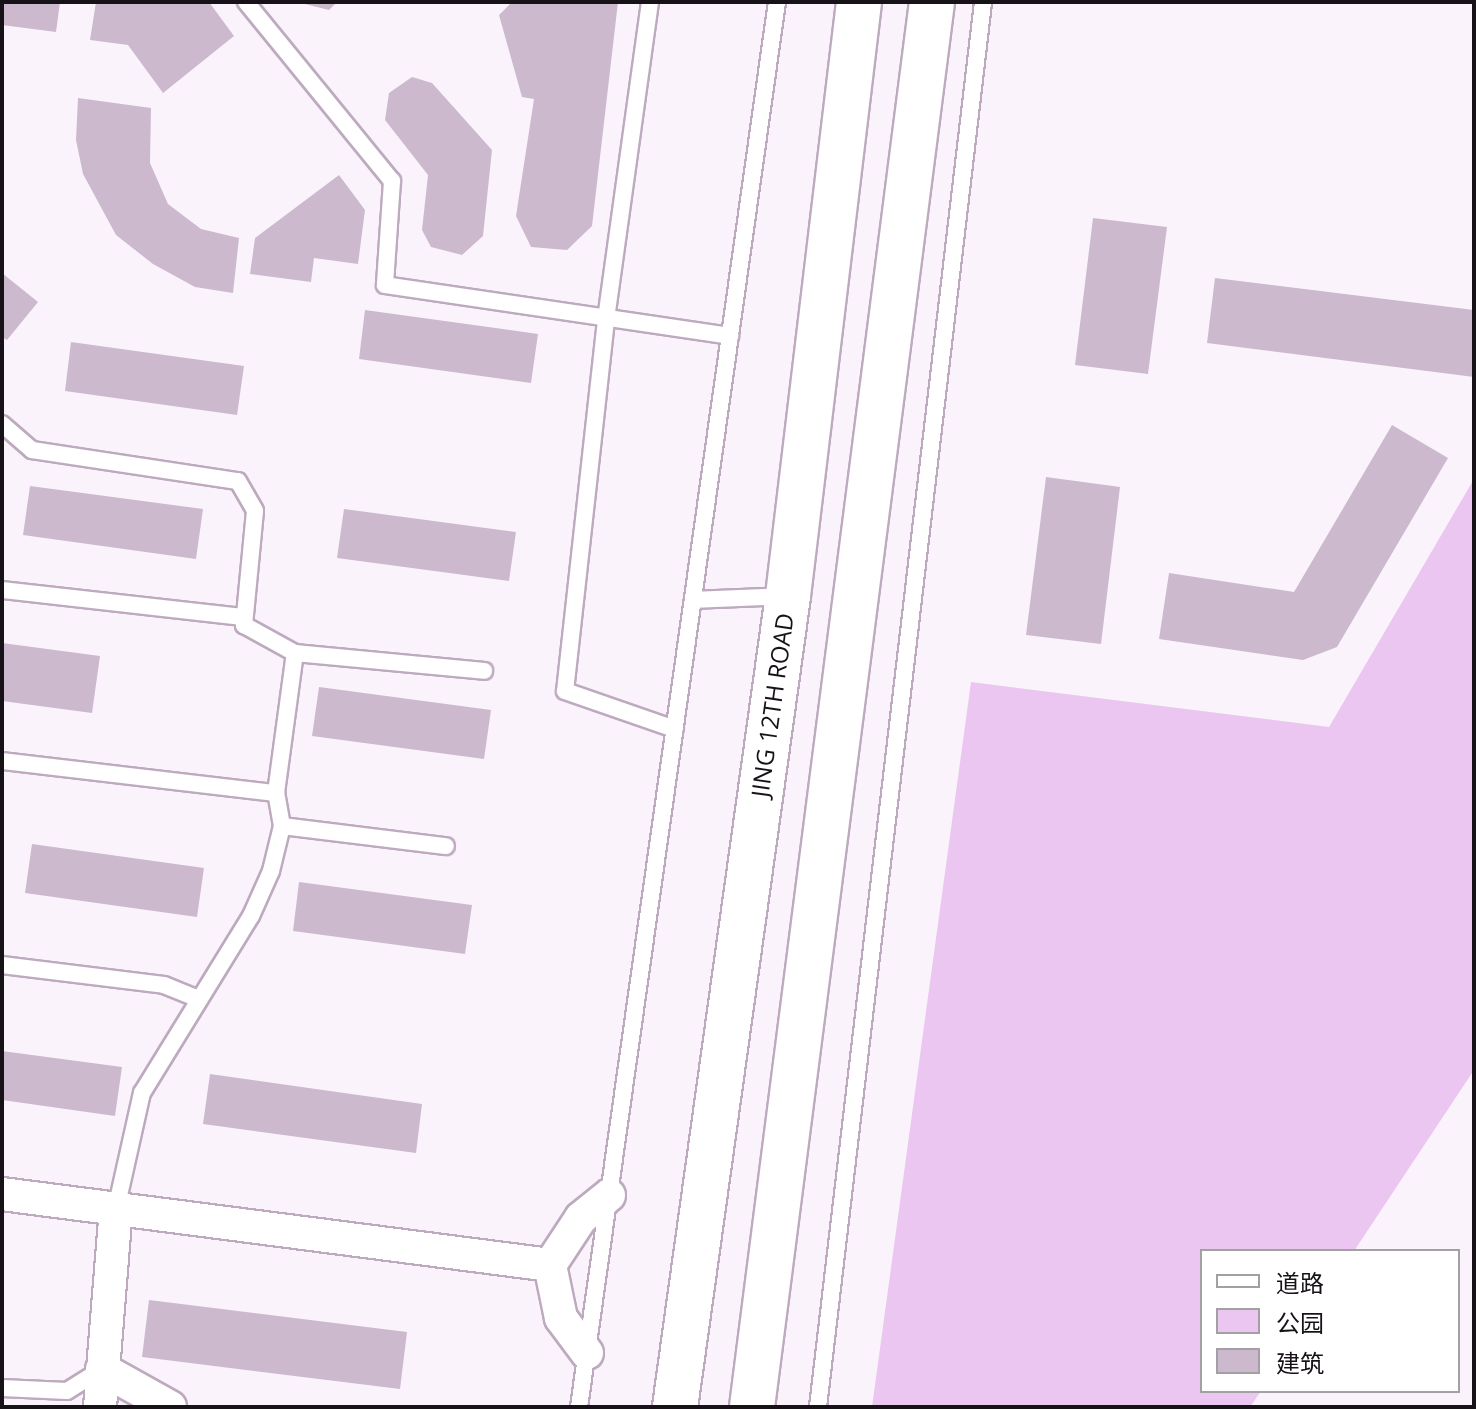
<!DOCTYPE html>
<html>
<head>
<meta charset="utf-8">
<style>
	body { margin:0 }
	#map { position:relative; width:1476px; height:1409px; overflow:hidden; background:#fbf3fc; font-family:"Open Sans","Noto Sans SC",sans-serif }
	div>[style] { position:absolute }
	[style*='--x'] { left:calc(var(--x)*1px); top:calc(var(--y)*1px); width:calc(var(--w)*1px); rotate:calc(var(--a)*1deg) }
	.green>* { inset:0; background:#eac6f0 }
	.building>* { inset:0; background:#ccb9ce }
	.roads { filter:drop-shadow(2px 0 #bdaabf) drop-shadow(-2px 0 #bdaabf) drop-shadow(0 2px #bdaabf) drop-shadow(0 -2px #bdaabf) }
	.service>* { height:16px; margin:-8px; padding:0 8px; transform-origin:8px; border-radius:8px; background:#fff }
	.minor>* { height:32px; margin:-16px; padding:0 16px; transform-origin:16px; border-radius:16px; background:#fff }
	.secondary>* { height:44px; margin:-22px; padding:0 22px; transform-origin:22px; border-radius:22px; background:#fff }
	span { translate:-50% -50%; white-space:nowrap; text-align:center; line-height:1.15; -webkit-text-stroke:7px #fff; paint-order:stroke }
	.street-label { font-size:24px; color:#171118 }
	.frame { position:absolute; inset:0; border:4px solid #171118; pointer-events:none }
	.legend { position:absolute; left:1200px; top:1249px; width:260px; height:144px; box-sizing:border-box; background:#fff; border:2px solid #a2a0a3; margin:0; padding:10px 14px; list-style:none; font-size:24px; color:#171118 }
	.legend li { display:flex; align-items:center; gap:16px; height:40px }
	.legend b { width:40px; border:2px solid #a2a0a3 }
</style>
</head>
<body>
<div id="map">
	<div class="green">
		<div style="clip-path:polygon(1474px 479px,1474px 1070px,1354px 1251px,1202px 1251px,1202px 1391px,1261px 1391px,1250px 1407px,872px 1407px,971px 682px,1329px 727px)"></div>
	</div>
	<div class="building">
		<div style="clip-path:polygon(2px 2px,60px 2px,56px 32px,2px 25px)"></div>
		<div style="clip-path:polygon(96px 2px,209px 2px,234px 36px,163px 93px,128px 45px,90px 40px)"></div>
		<div style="clip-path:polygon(297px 2px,337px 2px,329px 10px)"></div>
		<div style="clip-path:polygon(512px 2px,618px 2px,592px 226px,567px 250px,531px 247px,516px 216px,534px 99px,522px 97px,499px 15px)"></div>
		<div style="clip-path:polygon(412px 77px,432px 83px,492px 150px,483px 236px,462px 255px,431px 247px,422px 230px,428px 175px,385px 120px,389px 93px)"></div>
		<div style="clip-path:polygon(78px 98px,151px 108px,150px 163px,168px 204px,201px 229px,239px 238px,233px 293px,195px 287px,153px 264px,116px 235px,83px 174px,76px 140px)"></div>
		<div style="clip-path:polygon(339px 175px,365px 210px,358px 264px,314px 258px,311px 282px,250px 274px,255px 238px)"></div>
		<div style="clip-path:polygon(1093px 218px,1167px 227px,1148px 374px,1075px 365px)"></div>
		<div style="clip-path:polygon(2px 273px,38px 302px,7px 340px,2px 337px)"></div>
		<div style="clip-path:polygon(1215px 278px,1474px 310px,1474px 377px,1207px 343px)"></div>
		<div style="clip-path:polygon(365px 310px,538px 334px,531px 383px,359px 359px)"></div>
		<div style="clip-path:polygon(71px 342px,244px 366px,237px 415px,65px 391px)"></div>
		<div style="clip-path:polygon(1392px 425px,1448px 458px,1337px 647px,1303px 660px,1159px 639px,1169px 573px,1294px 592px)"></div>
		<div style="clip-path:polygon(1046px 477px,1120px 487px,1101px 644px,1026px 635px)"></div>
		<div style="clip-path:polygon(30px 486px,203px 509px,196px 559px,23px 535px)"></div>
		<div style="clip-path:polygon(344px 509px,516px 532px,509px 581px,337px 558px)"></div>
		<div style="clip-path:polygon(2px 643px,100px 656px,92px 713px,2px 701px)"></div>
		<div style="clip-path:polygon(319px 687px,491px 710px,484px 759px,312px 736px)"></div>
		<div style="clip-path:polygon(32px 844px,204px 868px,197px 917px,25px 893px)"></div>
		<div style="clip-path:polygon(299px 882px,472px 905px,465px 954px,293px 931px)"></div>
		<div style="clip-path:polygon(2px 1051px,122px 1067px,115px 1116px,2px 1100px)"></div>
		<div style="clip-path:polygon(210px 1074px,422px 1104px,416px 1153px,203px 1124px)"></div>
		<div style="clip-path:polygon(149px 1300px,407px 1332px,400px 1389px,142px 1357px)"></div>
	</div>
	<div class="roads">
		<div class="service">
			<div style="--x:246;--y:2;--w:231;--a:50.8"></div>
			<div style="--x:392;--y:181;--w:104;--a:93.9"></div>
			<div style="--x:385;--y:285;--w:349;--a:8.4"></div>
			<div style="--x:650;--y:2;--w:321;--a:97.9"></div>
			<div style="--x:606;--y:320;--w:373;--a:96.3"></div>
			<div style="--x:565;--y:691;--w:116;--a:19.1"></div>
			<div style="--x:2;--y:424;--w:40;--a:41"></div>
			<div style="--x:32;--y:450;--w:208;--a:8.6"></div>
			<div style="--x:238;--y:481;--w:34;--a:60"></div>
			<div style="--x:255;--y:511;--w:115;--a:95.5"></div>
			<div style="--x:244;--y:625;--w:58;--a:28.8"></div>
			<div style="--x:295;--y:653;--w:190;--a:5.4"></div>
			<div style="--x:2;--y:590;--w:243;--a:6.4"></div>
			<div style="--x:693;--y:600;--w:94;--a:-2.4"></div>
			<div style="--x:2;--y:761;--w:276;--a:6.7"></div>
			<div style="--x:282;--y:826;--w:165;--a:7"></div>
			<div style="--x:2;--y:965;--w:163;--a:7"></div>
			<div style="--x:164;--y:985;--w:37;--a:22"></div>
			<div style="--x:116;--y:1209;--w:119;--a:-77.4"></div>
			<div style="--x:142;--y:1093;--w:208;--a:-58.4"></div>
			<div style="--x:251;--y:916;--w:49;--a:-66"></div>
			<div style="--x:271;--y:871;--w:46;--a:-76.3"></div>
			<div style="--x:282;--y:826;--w:34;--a:-100"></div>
			<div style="--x:276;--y:793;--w:141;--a:-82.3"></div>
			<div style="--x:2;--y:1388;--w:65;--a:2.6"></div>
			<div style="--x:67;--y:1391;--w:41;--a:-32.2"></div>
			<div style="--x:579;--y:1407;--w:1419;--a:-81.98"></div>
			<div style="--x:818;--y:1407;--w:1415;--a:-83.3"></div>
		</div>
		<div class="minor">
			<div style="--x:2;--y:1194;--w:553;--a:7.38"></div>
			<div style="--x:587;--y:1353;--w:44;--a:-126.6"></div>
			<div style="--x:561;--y:1318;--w:54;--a:-101.7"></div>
			<div style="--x:550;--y:1265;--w:56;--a:-56.6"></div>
			<div style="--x:581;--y:1218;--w:36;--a:-39"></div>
			<div style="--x:102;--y:1369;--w:78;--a:29.2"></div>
			<div style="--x:100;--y:1407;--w:199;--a:-85.4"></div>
		</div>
		<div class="secondary">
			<div style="--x:675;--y:1407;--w:819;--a:-82.07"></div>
			<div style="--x:788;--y:596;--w:598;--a:-83.18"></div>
			<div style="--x:752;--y:1407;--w:1416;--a:-82.7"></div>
		</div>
	</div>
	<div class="street-label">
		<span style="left:772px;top:705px;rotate:-82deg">JING 12TH ROAD</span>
	</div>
	<div class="frame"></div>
	<ul class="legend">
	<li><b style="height:10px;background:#fff"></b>道路</li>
	<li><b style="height:22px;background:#eac6f0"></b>公园</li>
	<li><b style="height:22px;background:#ccb9ce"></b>建筑</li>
	</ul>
</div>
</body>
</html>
